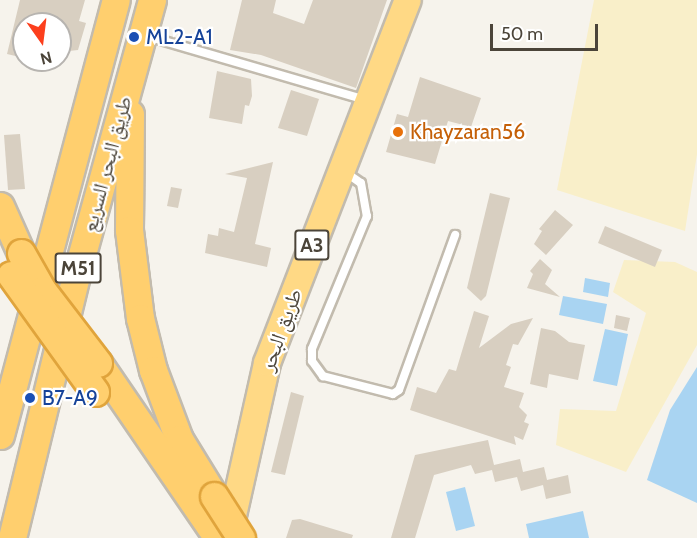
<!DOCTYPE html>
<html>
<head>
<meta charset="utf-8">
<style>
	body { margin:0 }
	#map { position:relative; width:697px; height:538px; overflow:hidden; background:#f6f3ec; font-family:Cabin,"Noto Naskh Arabic",sans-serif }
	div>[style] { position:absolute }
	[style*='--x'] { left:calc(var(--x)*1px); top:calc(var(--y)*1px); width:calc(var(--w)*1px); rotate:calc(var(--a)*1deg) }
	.sand>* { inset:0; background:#f9efc9 }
	.water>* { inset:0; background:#a9d4f2 }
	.building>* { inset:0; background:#d8cfc1 }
	.roads { filter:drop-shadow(2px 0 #c2bbae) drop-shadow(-2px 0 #c2bbae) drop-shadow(0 2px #c2bbae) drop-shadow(0 -2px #c2bbae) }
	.service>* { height:8px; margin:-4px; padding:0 4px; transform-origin:4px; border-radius:4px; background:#fff }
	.trunk>* { height:26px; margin:-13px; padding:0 13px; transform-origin:13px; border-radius:13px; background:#ffd985 }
	.motorway>* { height:27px; margin:-13.5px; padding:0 13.5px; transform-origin:13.5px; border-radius:13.5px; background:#ffcf6e }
	.bridges { filter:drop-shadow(2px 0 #e0a43c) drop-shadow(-2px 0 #e0a43c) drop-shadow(0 2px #e0a43c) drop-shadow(0 -2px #e0a43c) }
	.motorway-bridge>* { height:27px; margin:-13.5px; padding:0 13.5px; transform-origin:13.5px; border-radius:13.5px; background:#ffcf6e }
	.dots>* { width:16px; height:16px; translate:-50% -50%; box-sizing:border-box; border:3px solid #fff; border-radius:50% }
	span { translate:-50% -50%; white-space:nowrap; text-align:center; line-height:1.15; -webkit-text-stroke:4.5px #fff; paint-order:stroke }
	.shield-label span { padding:2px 4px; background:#fff; border:2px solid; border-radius:4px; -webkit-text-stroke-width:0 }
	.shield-label { font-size:20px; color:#4b4439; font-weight:700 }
	.transit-label { font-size:21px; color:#164399 }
	.left { translate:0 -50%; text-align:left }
	.food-label { font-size:21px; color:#c56008 }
	.street-label { font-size:21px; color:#4b4439 }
	.north { position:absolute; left:12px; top:12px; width:60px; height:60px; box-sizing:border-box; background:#fff; border:2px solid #b7b4b0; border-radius:50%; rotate:166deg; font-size:16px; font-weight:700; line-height:24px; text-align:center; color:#4b4439 }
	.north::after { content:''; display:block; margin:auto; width:21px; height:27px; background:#fc3f1d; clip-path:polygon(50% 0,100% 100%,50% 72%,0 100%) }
	.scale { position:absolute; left:490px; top:24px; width:108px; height:27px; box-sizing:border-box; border:3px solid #4b4439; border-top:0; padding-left:8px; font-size:18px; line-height:21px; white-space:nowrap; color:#4b4439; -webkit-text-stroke:4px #fff; paint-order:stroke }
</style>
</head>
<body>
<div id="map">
	<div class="sand">
		<div style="clip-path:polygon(594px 0,697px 0,697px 154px,685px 231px,557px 190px)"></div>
		<div style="clip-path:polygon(624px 260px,675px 262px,697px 272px,697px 345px,626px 472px,556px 445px,560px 409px,616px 411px,646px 313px,613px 292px)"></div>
	</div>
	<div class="water">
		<div style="clip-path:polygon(585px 278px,610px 283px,608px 297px,583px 292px)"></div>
		<div style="clip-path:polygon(563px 296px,607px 304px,603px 324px,559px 315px)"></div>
		<div style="clip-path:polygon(605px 329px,628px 334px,617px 386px,593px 381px)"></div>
		<div style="clip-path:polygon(697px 367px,697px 503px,647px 480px,670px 410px)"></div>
		<div style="clip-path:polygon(465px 487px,475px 526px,456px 531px,446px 492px)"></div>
		<div style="clip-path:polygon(583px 511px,589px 538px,529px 538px,526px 524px)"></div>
	</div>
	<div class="building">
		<div style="clip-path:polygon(20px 0,85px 0,79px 21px,86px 23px,78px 50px,60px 52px,60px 24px,24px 24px,24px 58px,7px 54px)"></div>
		<div style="clip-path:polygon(242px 0,276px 0,273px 13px,304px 24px,313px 0,387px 0,356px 88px,261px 55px,230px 50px)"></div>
		<div style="clip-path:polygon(217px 71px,251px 79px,252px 96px,249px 106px,245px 105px,242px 124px,209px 118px)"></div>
		<div style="clip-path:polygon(420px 77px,481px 98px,471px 127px,448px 121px,435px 164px,386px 152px,397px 114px,408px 117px)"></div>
		<div style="clip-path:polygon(291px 90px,319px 99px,307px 136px,278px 128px)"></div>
		<div style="clip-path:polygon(20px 134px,25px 189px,8px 190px,4px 135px)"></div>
		<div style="clip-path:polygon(273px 162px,255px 244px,271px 248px,267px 267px,205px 253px,208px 234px,218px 236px,219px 228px,234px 232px,247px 178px,225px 174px)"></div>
		<div style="clip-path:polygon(171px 187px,182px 189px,178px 208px,167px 206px)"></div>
		<div style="clip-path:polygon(490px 193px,510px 198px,486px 296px,481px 301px,467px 288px)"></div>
		<div style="clip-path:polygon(555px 210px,573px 225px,546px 255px,534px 244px,542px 231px,539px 229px)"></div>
		<div style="clip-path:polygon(605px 226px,662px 250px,655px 267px,598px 243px)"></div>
		<div style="clip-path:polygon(540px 259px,552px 270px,545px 284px,560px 297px,527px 288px,533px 274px,530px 271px)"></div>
		<div style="clip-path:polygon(474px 311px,489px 316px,479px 348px,511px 324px,533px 318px,518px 345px,513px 344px,506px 365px,511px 367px,504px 387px,524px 393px,519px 407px,527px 415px,524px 422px,529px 424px,523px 440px,514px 436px,516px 445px,410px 410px,417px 387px,436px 393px,449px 369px,456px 371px)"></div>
		<div style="clip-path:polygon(616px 315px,630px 318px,627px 331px,614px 328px)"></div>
		<div style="clip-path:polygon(541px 328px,555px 331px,569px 342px,585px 345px,578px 380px,549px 374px,547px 388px,530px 384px)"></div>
		<div style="clip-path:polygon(291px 392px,304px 396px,285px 475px,271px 472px)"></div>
		<div style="clip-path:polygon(488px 440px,494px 465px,520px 459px,523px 472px,544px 467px,547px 480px,568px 475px,571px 493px,546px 499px,543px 485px,521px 491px,517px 477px,495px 482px,492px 470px,475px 474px,471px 465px,434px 475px,415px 538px,391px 538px,415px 455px)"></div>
		<div style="clip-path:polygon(300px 519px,353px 535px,352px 538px,286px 538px,292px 520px)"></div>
	</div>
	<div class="roads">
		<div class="service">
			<div style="--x:147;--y:36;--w:228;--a:16.3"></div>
			<div style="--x:345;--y:172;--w:19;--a:35"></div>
			<div style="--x:361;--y:183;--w:34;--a:80"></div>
			<div style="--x:367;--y:216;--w:144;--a:112.5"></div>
			<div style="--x:312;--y:349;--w:12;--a:90"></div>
			<div style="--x:312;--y:361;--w:19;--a:54"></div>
			<div style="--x:323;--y:376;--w:72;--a:14.4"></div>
			<div style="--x:393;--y:394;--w:7;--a:-34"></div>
			<div style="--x:399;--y:390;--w:165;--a:-70.1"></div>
		</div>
		<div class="trunk">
			<div style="--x:228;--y:538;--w:179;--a:-77.4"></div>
			<div style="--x:267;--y:363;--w:389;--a:-68.8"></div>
		</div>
		<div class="motorway">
			<div style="--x:130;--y:114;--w:116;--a:90.5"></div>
			<div style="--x:129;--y:230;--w:89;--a:82.9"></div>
			<div style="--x:140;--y:318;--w:54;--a:76"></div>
			<div style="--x:153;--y:370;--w:74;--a:69.4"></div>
			<div style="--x:179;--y:439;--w:67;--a:58.4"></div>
			<div style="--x:0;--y:206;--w:51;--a:65.9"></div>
			<div style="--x:98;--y:363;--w:212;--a:55.6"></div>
			<div style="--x:0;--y:435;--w:450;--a:-75.1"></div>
			<div style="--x:12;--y:538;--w:270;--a:-76.3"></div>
			<div style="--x:76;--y:276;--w:286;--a:-74.6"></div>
		</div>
	</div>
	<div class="bridges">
		<div class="motorway-bridge">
			<div style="--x:21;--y:253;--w:43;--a:60.4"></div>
			<div style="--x:42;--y:290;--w:92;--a:52.5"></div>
			<div style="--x:11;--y:275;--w:144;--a:54.3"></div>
			<div style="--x:214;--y:496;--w:50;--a:57.3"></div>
		</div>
	</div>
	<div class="dots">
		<div style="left:134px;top:37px;background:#1a4fb4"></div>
		<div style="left:398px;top:132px;background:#e8710a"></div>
		<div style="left:30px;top:398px;background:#1a4fb4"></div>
	</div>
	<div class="shield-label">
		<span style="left:312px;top:245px">A3</span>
		<span style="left:78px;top:268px">M51</span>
	</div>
	<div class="transit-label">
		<span class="left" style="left:146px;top:37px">ML2-A1</span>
		<span class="left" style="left:42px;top:398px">B7-A9</span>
	</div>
	<div class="food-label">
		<span class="left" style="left:410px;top:132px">Khayzaran56</span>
	</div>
	<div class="street-label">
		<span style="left:107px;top:164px;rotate:-75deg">طريق البحر السريع</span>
		<span style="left:281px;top:330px;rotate:-70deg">طريق البحر</span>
	</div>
	<div class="north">N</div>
	<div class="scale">50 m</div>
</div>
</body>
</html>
